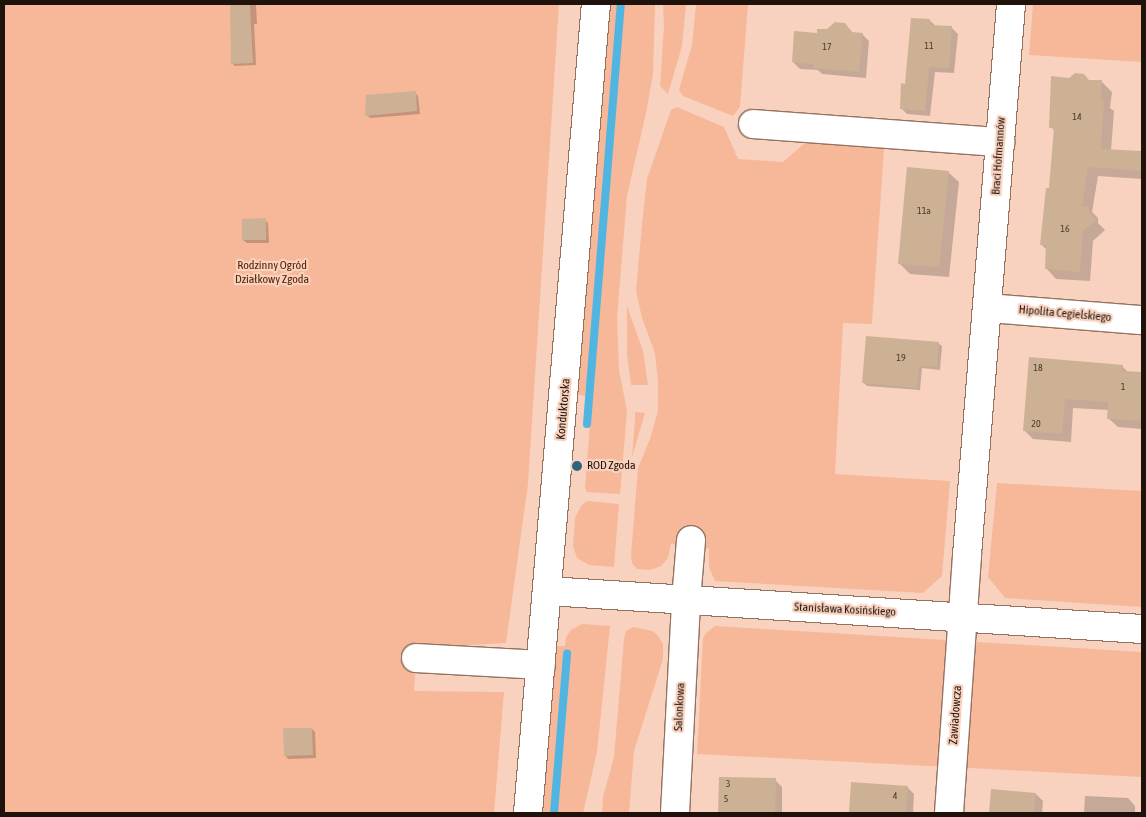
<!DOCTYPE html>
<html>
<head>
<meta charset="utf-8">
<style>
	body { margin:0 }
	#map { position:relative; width:1146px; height:817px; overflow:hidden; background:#f8d2be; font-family:"Asap Condensed",sans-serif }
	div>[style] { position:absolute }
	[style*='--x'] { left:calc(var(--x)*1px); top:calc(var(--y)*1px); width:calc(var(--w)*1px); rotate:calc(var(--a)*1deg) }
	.green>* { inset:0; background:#f6b898 }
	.shadow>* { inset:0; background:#0003 }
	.stream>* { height:8px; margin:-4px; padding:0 4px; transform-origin:4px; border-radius:4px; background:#50b5e0 }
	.building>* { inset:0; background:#ccb194 }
	.roads { filter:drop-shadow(1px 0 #947260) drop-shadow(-1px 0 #947260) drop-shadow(0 1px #947260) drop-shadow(0 -1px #947260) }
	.minor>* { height:28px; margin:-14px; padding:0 14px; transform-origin:14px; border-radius:14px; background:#fff }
	.dots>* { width:14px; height:14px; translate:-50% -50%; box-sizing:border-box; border:2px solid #f8d2be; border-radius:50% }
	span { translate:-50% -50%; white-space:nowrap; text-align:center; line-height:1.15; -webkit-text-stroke:4.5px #f8d2be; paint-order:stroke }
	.number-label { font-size:10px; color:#4a3a2d }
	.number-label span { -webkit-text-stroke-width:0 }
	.street-label { font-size:12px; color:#1f120b }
	.park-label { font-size:12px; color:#542201 }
	.poi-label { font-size:12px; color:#1f120b }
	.left { translate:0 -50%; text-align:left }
	.frame { position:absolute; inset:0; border:5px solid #1f120b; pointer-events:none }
</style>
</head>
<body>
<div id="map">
	<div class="green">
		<div style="clip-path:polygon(4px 4px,559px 4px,528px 484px,506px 643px,417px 648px,414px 691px,504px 692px,494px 813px,4px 813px)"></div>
		<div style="clip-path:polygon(610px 4px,655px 4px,655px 7px,653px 74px,646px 113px,627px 196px,617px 318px,619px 370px,627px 411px,620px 494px,587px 492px,585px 488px,592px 397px,574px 394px)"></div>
		<div style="clip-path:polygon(663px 4px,686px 4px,682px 46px,668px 94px,660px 86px,664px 26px)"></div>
		<div style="clip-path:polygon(696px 4px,748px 4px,740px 107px,733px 116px,683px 96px,679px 90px,692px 45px)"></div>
		<div style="clip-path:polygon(1033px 4px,1142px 4px,1142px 62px,1029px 55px)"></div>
		<div style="clip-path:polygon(677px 107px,724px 127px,738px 159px,783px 162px,806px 142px,884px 149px,872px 324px,843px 323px,835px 474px,950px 481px,942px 576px,923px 593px,715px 581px,709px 567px,709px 548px,680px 545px,671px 544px,668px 558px,661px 566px,650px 570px,637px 569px,632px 563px,631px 555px,638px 468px,650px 439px,658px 411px,658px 382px,655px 353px,642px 318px,636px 291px,642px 224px,647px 179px,671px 110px)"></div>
		<div style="clip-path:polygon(627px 306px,643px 351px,648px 385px,631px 385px,627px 354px)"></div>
		<div style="clip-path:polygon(635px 412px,645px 413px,632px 457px,635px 420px)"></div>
		<div style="clip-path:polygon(997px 483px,1142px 491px,1142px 607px,1005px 598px,988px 577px)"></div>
		<div style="clip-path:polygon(587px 501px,619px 504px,614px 567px,589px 565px,577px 558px,573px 546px,575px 518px,581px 506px)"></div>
		<div style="clip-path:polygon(582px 624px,610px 626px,597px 752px,583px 813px,542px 813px,555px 646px,565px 646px,566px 637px,571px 630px)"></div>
		<div style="clip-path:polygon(715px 626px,1142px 652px,1142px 777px,697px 754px,703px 638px,706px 633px)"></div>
		<div style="clip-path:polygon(633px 627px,653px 631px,658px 636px,663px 644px,663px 659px,634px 751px,629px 813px,602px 813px,603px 797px,614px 757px,624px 639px,626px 631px)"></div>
	</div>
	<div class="shadow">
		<div style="clip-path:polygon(231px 4px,256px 4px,257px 24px,254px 24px,256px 65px,235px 66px,232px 63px)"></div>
		<div style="clip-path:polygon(929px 20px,936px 26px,952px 28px,958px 34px,954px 73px,935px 72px,930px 116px,907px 114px,901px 108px)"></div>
		<div style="clip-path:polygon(845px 24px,853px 33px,862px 34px,869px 41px,866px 78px,822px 74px,818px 70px,800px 69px,793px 62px,818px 34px)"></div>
		<div style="clip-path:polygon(1089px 81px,1102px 82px,1112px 92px,1110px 108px,1114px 111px,1111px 151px,1142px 153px,1142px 179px,1098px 176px,1092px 212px,1098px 218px,1098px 223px,1105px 230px,1093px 241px,1090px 281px,1056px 279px,1046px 268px,1047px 250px,1041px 244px,1050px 190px,1055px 131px,1051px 127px)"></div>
		<div style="clip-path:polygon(415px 93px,418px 96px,420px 114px,370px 118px,367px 115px)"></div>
		<div style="clip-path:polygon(948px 172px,959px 182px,949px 277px,910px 274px,900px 264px)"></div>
		<div style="clip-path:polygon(265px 220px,268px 223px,269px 243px,247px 243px,243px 240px)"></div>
		<div style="clip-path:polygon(938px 343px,942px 346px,940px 370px,922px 368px,920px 390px,867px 386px,864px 383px)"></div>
		<div style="clip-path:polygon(1030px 358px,1122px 366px,1129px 373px,1142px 374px,1142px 429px,1118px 427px,1108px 418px,1109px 410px,1073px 408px,1071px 442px,1033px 439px,1024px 430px)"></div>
		<div style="clip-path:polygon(312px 729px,315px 732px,316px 758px,288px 759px,285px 755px)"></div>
		<div style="clip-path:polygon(720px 778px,775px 780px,782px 787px,782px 813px,719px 813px)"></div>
		<div style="clip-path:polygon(852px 783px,907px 787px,914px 794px,913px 813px,850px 813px)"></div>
		<div style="clip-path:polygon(992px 791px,1036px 794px,1043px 801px,1042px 813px,990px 813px)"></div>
		<div style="clip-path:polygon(1085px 796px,1128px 798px,1135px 806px,1135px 813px,1084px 813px)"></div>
	</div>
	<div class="stream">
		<div style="--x:587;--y:424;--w:421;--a:-85.4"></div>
		<div style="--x:554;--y:813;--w:160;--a:-85.3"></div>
	</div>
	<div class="building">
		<div style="clip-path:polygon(230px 4px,250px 4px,253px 63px,231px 64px)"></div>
		<div style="clip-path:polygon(911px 18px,930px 19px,930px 25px,952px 26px,949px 68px,929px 67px,925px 111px,900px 109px,901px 83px,905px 84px)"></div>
		<div style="clip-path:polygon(835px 22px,845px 23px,852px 32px,863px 33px,859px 72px,814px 68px,814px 64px,792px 62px,794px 31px,817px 33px,817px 29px,827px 29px)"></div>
		<div style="clip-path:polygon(1075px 73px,1084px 74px,1089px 80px,1102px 80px,1101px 99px,1104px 100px,1101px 149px,1142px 151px,1142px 171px,1088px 167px,1082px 206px,1089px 207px,1089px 212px,1096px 220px,1083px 231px,1080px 272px,1045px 269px,1046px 245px,1040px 245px,1046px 188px,1049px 188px,1054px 128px,1049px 128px,1051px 76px,1069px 78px)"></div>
		<div style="clip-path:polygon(416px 91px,417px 111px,365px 116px,366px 95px)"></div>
		<div style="clip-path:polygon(907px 167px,949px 171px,939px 267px,898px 264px)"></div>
		<div style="clip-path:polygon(266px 218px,266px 240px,242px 240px,242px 219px)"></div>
		<div style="clip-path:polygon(866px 336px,939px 342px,937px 367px,919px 366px,917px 388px,862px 383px)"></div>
		<div style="clip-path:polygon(1029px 357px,1123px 365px,1122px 371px,1142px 372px,1142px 421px,1107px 419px,1108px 402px,1065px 399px,1062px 434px,1023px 431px)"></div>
		<div style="clip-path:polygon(283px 728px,312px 728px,313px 755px,284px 756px)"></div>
		<div style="clip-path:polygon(719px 777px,776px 778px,775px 813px,718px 813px)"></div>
		<div style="clip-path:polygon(851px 782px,908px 786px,906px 813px,849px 813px)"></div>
		<div style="clip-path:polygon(991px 789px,1036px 793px,1034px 813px,989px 813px)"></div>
	</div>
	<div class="roads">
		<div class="minor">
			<div style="--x:753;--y:124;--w:248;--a:4.2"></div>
			<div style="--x:988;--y:308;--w:154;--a:4.5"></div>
			<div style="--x:548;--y:591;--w:595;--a:3.66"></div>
			<div style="--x:416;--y:658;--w:125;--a:3.2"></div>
			<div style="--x:528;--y:813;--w:812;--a:-85.2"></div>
			<div style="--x:675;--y:813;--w:213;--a:-87"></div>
			<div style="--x:686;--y:600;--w:60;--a:-85.2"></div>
			<div style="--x:949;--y:813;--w:259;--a:-86"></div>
			<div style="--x:967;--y:555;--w:553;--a:-85.43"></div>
		</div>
	</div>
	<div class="dots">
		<div style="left:577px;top:466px;background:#2b657e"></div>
	</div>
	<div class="number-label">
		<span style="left:929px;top:46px">11</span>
		<span style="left:827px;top:47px">17</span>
		<span style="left:1077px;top:117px">14</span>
		<span style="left:924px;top:211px">11a</span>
		<span style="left:1065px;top:229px">16</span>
		<span style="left:901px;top:358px">19</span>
		<span style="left:1038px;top:368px">18</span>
		<span style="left:1123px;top:387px">1</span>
		<span style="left:1036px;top:424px">20</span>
		<span style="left:728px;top:784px">3</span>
		<span style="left:895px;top:796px">4</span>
		<span style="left:726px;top:799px">5</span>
	</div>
	<div class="street-label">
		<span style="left:999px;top:156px;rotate:-86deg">Braci Hofmannów</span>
		<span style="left:1065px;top:314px;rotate:5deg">Hipolita Cegielskiego</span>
		<span style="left:564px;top:409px;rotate:-85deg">Konduktorska</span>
		<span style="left:845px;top:610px;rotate:3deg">Stanisława Kosińskiego</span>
		<span style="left:680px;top:707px;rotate:-87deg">Salonkowa</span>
		<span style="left:956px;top:715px;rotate:-86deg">Zawiadowcza</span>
	</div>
	<div class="park-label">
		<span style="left:272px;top:273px">Rodzinny Ogród<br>Działkowy Zgoda</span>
	</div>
	<div class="poi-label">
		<span class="left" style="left:587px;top:466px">ROD Zgoda</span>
	</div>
	<div class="frame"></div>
</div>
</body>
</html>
